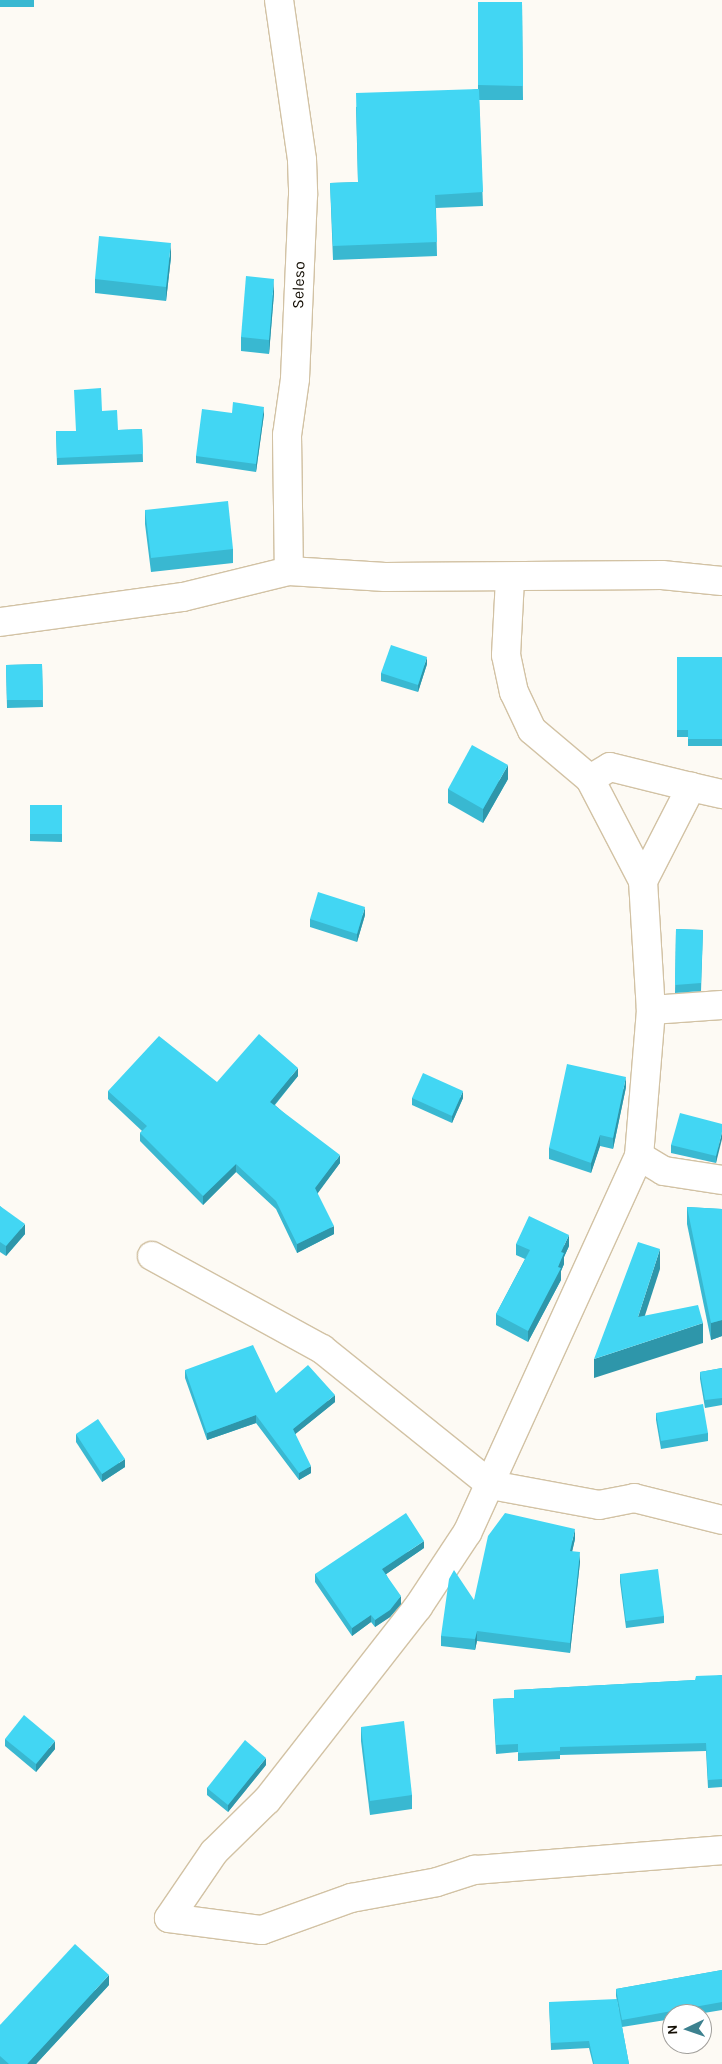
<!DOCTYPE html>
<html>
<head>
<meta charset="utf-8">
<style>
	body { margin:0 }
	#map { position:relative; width:722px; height:2064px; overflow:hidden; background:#fdfaf4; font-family:Karla,sans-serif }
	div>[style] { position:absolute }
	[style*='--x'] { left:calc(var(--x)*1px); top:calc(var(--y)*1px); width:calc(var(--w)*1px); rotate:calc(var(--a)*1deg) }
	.roads { filter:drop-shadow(1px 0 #d2c2a4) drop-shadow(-1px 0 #d2c2a4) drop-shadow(0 1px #d2c2a4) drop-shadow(0 -1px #d2c2a4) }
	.street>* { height:28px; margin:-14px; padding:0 14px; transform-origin:14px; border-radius:14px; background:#fff }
	.wall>* { inset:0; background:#39b8d1 }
	.shaded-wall>* { inset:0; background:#2e96aa }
	.building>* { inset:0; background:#42d6f3 }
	span { translate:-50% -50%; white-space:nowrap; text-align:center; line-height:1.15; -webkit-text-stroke:5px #fff; paint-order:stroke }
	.street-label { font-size:16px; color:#140f05 }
	.north { position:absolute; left:662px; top:2004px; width:50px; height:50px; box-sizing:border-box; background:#fff; border:1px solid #a19f9b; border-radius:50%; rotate:267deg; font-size:14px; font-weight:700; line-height:20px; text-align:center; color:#140f05 }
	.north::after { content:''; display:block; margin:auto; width:18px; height:22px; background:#3d818f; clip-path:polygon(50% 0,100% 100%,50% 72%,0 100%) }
</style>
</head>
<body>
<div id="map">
	<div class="roads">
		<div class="street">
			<div style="--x:279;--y:0;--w:162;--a:81.8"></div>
			<div style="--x:302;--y:160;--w:35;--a:88"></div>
			<div style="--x:303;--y:195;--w:184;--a:92.5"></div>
			<div style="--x:295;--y:379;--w:57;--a:98.1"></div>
			<div style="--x:287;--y:435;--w:136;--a:89.2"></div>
			<div style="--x:510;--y:579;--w:76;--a:93"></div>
			<div style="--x:506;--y:655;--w:38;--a:78"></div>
			<div style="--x:514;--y:692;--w:42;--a:64.7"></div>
			<div style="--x:532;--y:730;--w:76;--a:40.2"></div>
			<div style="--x:590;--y:779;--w:115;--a:62.5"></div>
			<div style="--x:643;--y:881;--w:129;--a:86.5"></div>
			<div style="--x:651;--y:1010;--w:146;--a:94.7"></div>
			<div style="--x:639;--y:1156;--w:414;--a:114.5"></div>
			<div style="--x:467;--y:1533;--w:89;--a:123.5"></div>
			<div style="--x:418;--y:1607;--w:245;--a:128"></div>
			<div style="--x:267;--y:1800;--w:74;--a:135.5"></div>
			<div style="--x:214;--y:1852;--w:80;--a:124.3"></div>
			<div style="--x:169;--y:1918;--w:94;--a:7.4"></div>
			<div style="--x:262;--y:1930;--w:95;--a:-19.8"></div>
			<div style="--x:351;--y:1898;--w:87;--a:-10.5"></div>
			<div style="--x:437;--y:1882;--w:40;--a:-18"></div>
			<div style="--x:475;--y:1870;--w:248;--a:-4.6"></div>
			<div style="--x:0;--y:622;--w:185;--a:-7.8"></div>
			<div style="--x:183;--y:597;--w:109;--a:-13.8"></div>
			<div style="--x:289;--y:571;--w:96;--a:3.6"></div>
			<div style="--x:385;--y:577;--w:277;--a:-0.4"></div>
			<div style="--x:662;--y:575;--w:60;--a:5.7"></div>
			<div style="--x:590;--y:779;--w:23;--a:-31"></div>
			<div style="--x:610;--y:767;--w:83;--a:13.9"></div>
			<div style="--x:643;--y:881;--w:106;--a:-62.9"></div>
			<div style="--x:691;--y:787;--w:32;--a:13"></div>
			<div style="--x:651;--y:1010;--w:71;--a:-4"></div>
			<div style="--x:639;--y:1156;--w:29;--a:31"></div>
			<div style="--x:664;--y:1171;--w:59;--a:8.8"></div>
			<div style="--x:152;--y:1256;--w:194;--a:28.7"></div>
			<div style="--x:322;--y:1349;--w:217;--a:38.8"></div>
			<div style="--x:491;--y:1485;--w:110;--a:10.5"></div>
			<div style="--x:599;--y:1505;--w:36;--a:-11"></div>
			<div style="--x:634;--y:1498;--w:91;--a:14"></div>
		</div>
	</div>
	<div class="wall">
		<div style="clip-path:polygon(0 0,34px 0,34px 7px,0 7px)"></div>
		<div style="clip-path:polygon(478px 2px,522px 2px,523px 100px,479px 100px,483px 206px,436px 208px,437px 256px,333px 260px,330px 183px,358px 182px,356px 107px,478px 89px)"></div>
		<div style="clip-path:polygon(171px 257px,166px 301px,95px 293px,95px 279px)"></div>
		<div style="clip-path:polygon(274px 293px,269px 354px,241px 351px,241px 337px)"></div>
		<div style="clip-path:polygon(102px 411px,118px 430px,142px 429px,143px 462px,57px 465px,56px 431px,76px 431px)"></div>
		<div style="clip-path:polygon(232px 413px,264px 414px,256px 472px,196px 463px,196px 456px)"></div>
		<div style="clip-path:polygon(145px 510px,233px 549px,233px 563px,151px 572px,145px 524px)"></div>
		<div style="clip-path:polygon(677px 657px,722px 657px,722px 746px,688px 746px,688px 737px,677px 737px)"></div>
		<div style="clip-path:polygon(42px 664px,43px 707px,7px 708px,6px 665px)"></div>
		<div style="clip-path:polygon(427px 664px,418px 692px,381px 681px,381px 673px)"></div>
		<div style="clip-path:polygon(508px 779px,483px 823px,448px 803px,448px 789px)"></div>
		<div style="clip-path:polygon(62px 805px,62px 842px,30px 841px,30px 834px)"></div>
		<div style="clip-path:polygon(365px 915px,357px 942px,310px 927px,310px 919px)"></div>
		<div style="clip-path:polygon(676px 929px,703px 930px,701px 991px,675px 993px)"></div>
		<div style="clip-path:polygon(298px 1076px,275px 1105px,340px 1163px,317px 1193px,334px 1234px,297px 1253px,276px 1209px,236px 1172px,203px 1205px,140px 1141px,140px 1133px,142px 1131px,108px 1099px,108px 1091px)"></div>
		<div style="clip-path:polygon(626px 1087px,613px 1149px,600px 1146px,591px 1173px,549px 1159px,549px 1148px)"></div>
		<div style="clip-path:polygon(412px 1098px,463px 1098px,452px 1123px,412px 1105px)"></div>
		<div style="clip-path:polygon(722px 1124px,716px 1163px,671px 1153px,671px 1145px)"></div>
		<div style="clip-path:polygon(0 1206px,25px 1234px,6px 1256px,0 1252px)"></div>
		<div style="clip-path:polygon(687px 1207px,722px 1209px,722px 1336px,711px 1340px,687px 1224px)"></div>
		<div style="clip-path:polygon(516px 1244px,569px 1246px,564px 1257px,564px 1264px,561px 1271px,561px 1280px,528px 1342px,496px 1325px,496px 1314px,525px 1259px,516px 1255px)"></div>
		<div style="clip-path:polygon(722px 1368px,722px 1405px,705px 1408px,700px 1379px,700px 1372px)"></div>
		<div style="clip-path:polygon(185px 1370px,276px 1393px,335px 1402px,295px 1434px,311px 1473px,299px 1480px,256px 1423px,207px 1440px,185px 1378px)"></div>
		<div style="clip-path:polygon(656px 1413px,708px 1433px,708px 1441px,661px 1449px,656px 1420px)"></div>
		<div style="clip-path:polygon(76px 1434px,125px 1467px,102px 1482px,76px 1442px)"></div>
		<div style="clip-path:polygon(575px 1539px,572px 1551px,580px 1562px,570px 1653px,477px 1641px,475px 1650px,441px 1646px,441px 1636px,474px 1600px)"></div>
		<div style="clip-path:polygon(424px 1548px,386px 1574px,401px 1604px,390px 1617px,375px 1627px,371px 1622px,352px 1636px,315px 1582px,315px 1574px)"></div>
		<div style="clip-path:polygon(620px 1574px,664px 1616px,664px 1623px,626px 1628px,620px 1582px)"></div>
		<div style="clip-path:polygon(722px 1675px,722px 1787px,708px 1788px,706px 1751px,560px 1755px,560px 1759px,518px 1761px,518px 1752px,496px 1754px,493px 1699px,514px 1698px,514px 1690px,695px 1680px)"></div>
		<div style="clip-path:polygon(361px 1727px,412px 1795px,412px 1809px,370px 1815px,361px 1741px)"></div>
		<div style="clip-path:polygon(5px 1739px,55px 1749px,36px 1772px,5px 1746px)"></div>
		<div style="clip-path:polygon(266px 1765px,228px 1812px,207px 1795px,207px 1788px)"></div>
		<div style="clip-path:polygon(722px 1970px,722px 2010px,698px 2014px,672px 2014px,672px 2019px,622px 2027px,629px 2064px,593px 2064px,589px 2048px,551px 2050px,549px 2002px,619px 2012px,616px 1996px,616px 1989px)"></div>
		<div style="clip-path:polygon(109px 1985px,36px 2064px,0 2064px,0 2025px)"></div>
	</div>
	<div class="shaded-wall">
		<div style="clip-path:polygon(171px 243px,171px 257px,166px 301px,166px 287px)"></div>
		<div style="clip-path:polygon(274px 279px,274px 293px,269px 354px,269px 340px)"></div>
		<div style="clip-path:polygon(264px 407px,264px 414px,256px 472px,256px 464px)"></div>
		<div style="clip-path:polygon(427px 657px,427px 664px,418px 692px,418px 685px)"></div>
		<div style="clip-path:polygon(508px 765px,508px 779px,483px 823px,483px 809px)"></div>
		<div style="clip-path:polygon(365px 907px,365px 915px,357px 942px,357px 934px)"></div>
		<div style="clip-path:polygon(298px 1068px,298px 1076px,270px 1110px,270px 1102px)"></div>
		<div style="clip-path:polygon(626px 1077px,626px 1087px,613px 1149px,613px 1138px)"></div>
		<div style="clip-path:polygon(463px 1091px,463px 1098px,452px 1123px,452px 1116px)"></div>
		<div style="clip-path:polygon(722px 1132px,722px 1139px,716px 1163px,716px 1156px)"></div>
		<div style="clip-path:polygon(600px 1135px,600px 1146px,591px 1173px,591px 1163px)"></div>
		<div style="clip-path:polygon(340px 1155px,340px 1163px,315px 1197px,315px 1188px)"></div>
		<div style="clip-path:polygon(236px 1164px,236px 1172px,203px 1205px,203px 1196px)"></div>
		<div style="clip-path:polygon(25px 1224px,25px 1234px,6px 1256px,6px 1246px)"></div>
		<div style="clip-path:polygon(334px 1226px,334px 1234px,297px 1253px,297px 1244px)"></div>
		<div style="clip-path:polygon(569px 1235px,569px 1246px,564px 1257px,564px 1264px,561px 1271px,561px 1280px,528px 1342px,528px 1331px,558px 1267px,561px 1252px)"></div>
		<div style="clip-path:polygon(660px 1249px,660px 1269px,638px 1337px,638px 1317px)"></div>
		<div style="clip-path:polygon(722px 1320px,722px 1336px,711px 1340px,711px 1323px)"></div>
		<div style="clip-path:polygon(703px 1323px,703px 1343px,594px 1378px,594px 1359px)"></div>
		<div style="clip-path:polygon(335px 1395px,335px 1402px,293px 1436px,293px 1429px)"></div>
		<div style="clip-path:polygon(256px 1415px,256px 1423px,207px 1440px,207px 1433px)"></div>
		<div style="clip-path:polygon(125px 1459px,125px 1467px,102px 1482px,102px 1474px)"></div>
		<div style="clip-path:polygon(311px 1466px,311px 1473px,299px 1480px,299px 1473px)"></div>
		<div style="clip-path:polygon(575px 1529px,575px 1539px,570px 1561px,570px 1551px)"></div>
		<div style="clip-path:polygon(424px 1541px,424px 1548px,382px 1577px,382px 1569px)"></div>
		<div style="clip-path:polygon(580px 1552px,580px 1562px,570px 1653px,570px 1643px)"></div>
		<div style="clip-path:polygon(401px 1596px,401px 1604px,390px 1617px,375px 1627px,375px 1620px)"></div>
		<div style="clip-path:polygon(371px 1615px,371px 1622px,352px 1636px,352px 1628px)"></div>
		<div style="clip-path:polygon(477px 1631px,477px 1641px,475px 1650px,475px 1639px)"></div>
		<div style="clip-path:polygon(55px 1741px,55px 1749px,36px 1772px,36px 1764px)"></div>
		<div style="clip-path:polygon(266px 1758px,266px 1765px,228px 1812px,228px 1805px)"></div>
		<div style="clip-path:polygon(109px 1975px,109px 1985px,36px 2064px,27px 2064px)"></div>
	</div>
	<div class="building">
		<div style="clip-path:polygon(478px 2px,522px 2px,523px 86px,478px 85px)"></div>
		<div style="clip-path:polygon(479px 89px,483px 192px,435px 195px,437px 242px,333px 246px,330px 183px,358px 182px,356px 93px)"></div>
		<div style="clip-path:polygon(99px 236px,171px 243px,166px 287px,95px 279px)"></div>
		<div style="clip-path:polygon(246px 276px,274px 279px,269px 340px,241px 337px)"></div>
		<div style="clip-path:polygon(101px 388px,102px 411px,117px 410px,118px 430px,142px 429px,143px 454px,57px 458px,56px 431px,76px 431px,74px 390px)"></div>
		<div style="clip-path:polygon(233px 402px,264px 407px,256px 464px,196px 456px,202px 409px,232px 413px)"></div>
		<div style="clip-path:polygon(228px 501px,233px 549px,151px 558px,145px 510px)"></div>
		<div style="clip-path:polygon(391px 645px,427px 657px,418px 685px,381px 673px)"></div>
		<div style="clip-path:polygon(677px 657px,722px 657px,722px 739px,688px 739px,688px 730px,677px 730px)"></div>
		<div style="clip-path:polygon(42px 664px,43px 700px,7px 700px,6px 665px)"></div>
		<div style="clip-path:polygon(472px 745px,508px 765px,483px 809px,448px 789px)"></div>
		<div style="clip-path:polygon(30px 805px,62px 805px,62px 834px,30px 834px)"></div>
		<div style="clip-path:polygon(318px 892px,365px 907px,357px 934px,310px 919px)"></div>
		<div style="clip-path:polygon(676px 929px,703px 930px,701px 983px,675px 985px)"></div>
		<div style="clip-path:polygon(259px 1034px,298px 1068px,270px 1102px,340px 1155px,315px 1188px,334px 1226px,297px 1244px,276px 1201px,236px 1164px,203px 1196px,140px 1133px,147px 1126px,108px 1091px,159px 1036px,217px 1082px)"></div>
		<div style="clip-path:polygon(567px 1064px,626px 1077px,613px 1138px,600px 1135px,591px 1163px,549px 1148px)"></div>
		<div style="clip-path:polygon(423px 1073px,463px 1091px,452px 1116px,412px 1098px)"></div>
		<div style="clip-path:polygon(680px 1113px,722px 1124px,722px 1132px,716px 1156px,671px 1145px)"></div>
		<div style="clip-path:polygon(0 1206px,25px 1224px,6px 1246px,0 1242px)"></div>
		<div style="clip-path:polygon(687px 1207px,722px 1209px,722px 1320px,711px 1323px)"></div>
		<div style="clip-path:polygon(529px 1216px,569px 1235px,561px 1252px,564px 1253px,558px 1267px,561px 1268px,528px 1331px,496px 1314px,530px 1250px,516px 1244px)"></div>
		<div style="clip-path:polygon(638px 1242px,660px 1249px,638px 1317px,698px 1305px,703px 1323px,594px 1359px)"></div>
		<div style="clip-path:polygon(253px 1345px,276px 1393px,308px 1365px,335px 1395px,293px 1429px,311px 1466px,299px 1473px,256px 1415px,207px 1433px,185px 1370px)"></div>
		<div style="clip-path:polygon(722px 1368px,722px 1398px,705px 1400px,700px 1372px)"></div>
		<div style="clip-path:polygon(703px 1404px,708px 1433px,661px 1441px,656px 1413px)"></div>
		<div style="clip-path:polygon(98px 1419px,125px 1459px,102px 1474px,76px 1434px)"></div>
		<div style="clip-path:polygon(406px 1513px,424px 1541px,382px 1569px,401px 1596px,390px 1610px,375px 1620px,371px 1615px,352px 1628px,315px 1574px)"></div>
		<div style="clip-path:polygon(505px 1513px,575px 1529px,570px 1551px,580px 1552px,570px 1643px,477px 1631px,475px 1639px,441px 1636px,449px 1579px,454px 1570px,474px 1600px,488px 1536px)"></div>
		<div style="clip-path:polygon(658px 1569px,664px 1616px,626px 1621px,620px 1574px)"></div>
		<div style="clip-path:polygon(722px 1675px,722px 1779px,708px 1780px,706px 1743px,560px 1747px,560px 1751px,518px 1753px,518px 1744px,496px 1745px,493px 1699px,514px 1698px,514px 1690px,695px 1680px,696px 1676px)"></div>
		<div style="clip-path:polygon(24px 1715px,55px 1741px,36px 1764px,5px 1739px)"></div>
		<div style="clip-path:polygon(404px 1721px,412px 1795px,370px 1801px,361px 1727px)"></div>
		<div style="clip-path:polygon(245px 1740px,266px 1758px,228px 1805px,207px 1788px)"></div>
		<div style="clip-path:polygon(75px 1944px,109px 1975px,27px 2064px,9px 2064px,0 2056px,0 2025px)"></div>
		<div style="clip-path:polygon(722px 1970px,722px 2002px,622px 2020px,616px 1989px)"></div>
		<div style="clip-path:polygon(617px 1999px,629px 2064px,594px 2064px,589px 2041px,551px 2043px,549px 2002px)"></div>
	</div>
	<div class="street-label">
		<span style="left:299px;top:285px;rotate:-88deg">Seleso</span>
	</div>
	<div class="north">N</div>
</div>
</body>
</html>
